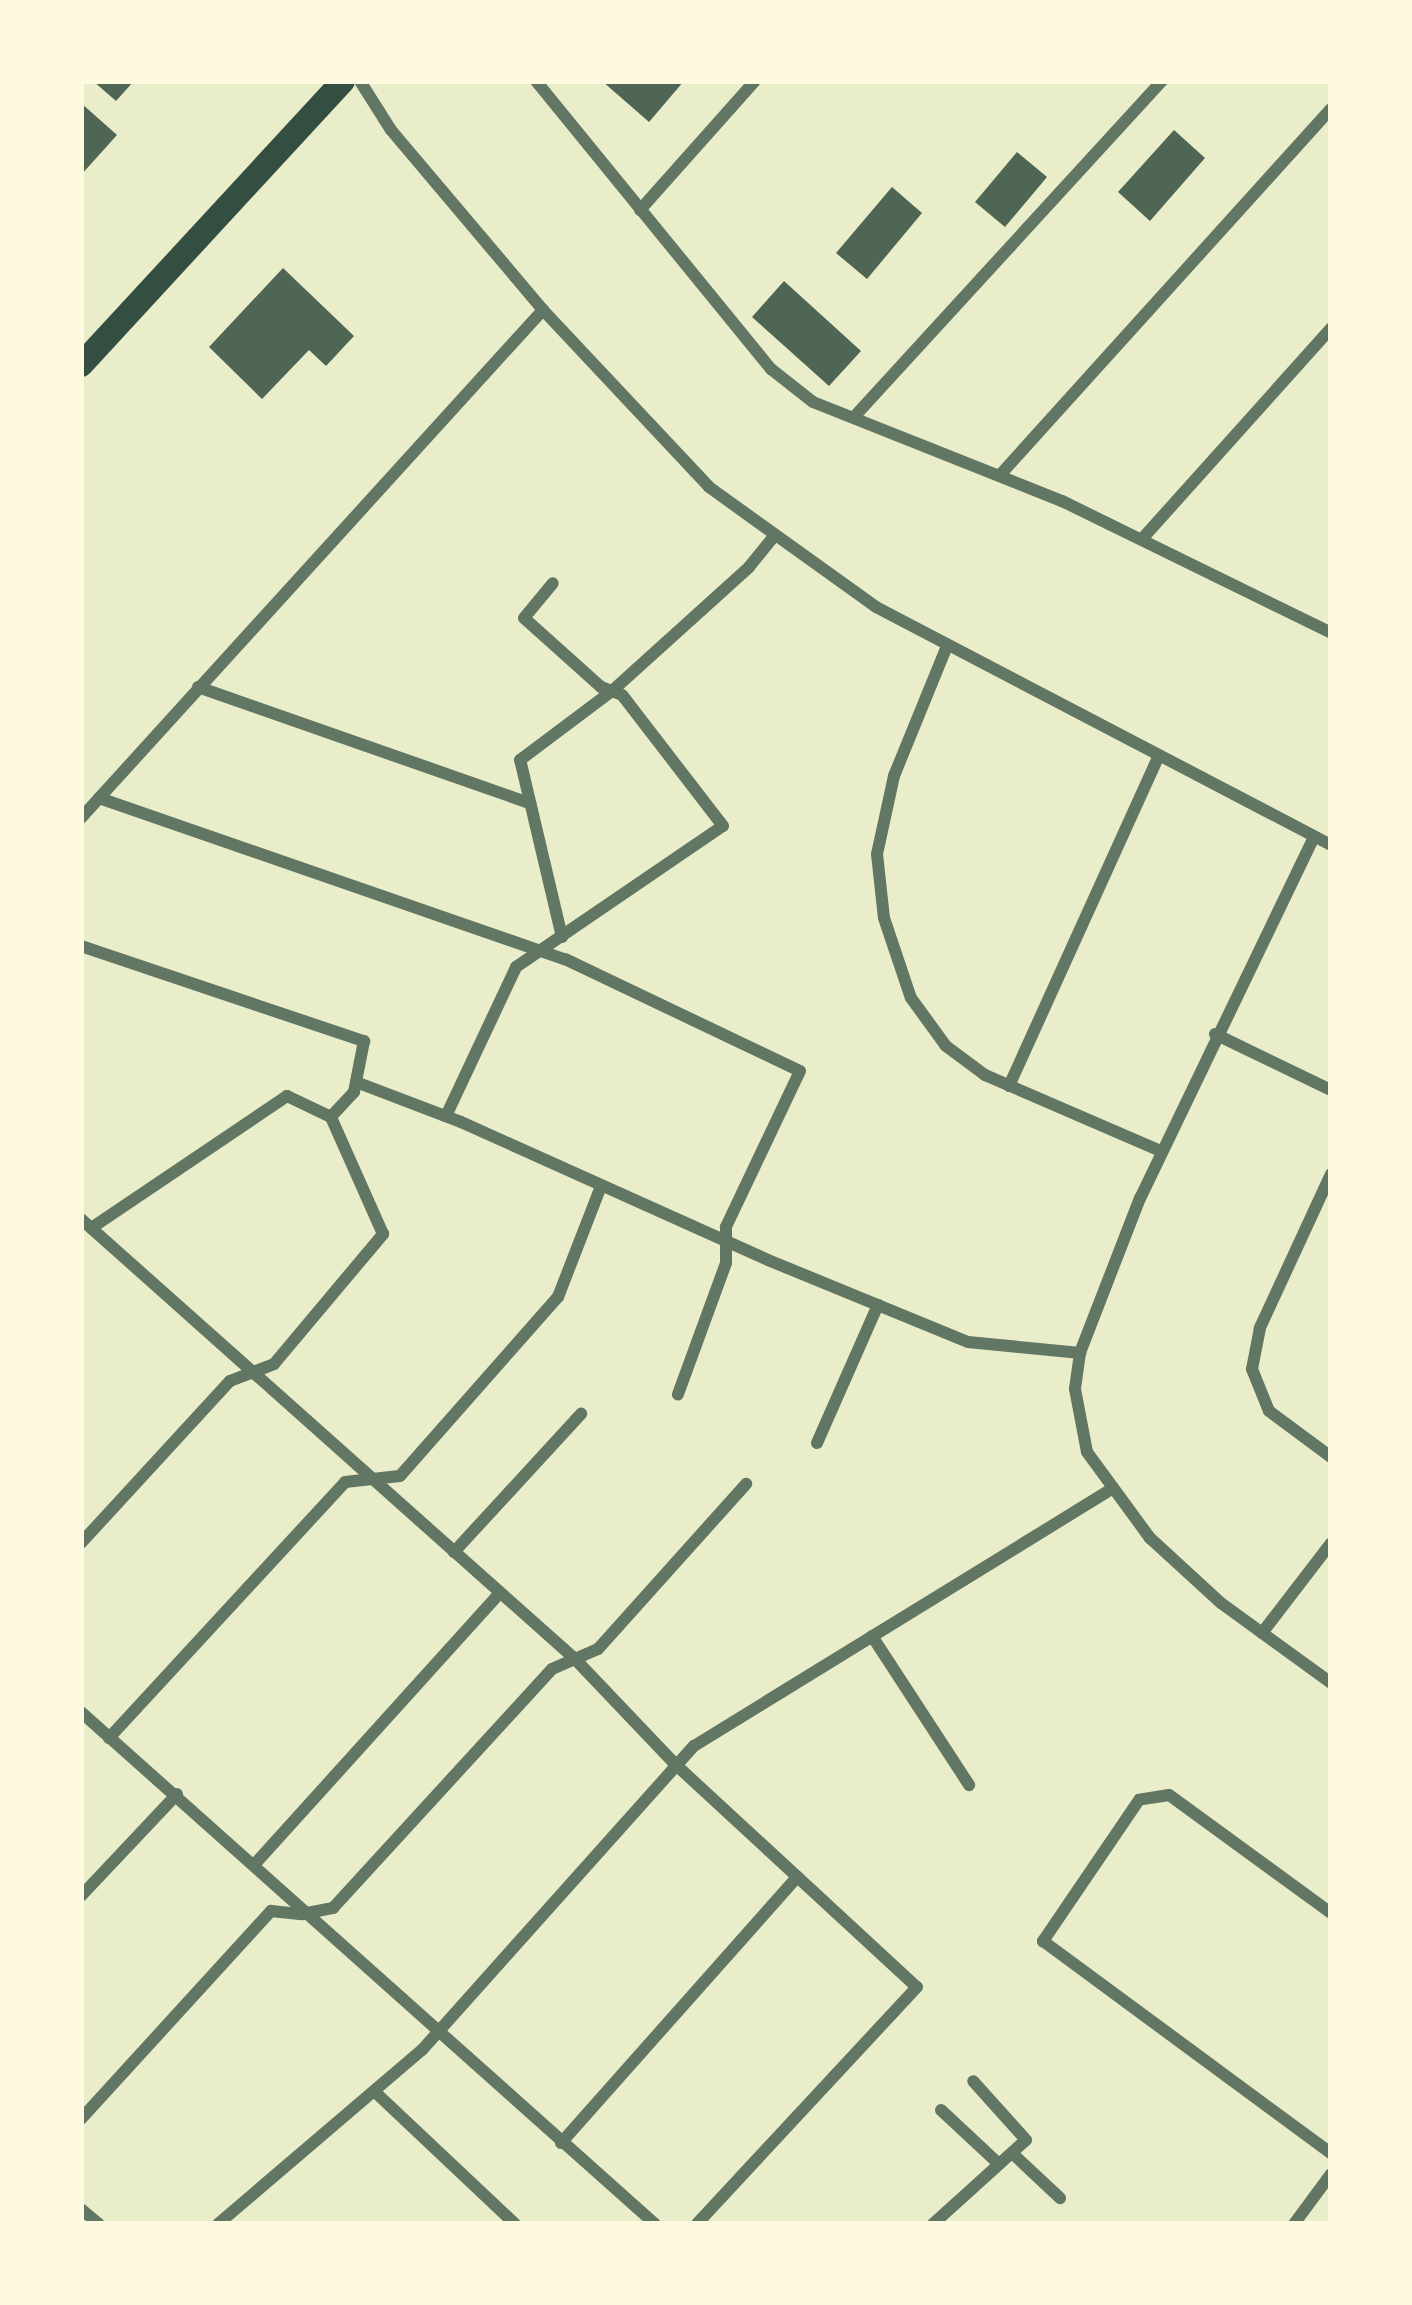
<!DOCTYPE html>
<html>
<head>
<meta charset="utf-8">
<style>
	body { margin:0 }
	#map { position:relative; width:1412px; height:2305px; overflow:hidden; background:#e9edc9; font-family:Overpass,sans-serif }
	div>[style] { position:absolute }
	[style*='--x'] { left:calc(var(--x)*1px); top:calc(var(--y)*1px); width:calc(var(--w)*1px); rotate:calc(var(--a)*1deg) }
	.building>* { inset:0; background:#4f6655 }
	.minor>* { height:12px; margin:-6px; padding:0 6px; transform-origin:6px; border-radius:6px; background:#617663 }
	.secondary>* { height:24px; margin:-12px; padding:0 12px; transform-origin:12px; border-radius:12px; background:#344e41 }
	span { translate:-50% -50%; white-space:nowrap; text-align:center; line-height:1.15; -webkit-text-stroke:12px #fefae0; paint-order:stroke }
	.frame { position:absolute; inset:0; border:84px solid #fefae0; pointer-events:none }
</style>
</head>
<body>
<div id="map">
	<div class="building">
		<div style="clip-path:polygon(93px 81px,134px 81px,116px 101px)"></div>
		<div style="clip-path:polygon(602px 81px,684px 81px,649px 122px)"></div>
		<div style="clip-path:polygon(81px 103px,117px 135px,81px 175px)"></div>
		<div style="clip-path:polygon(1174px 130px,1205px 158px,1150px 221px,1118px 192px)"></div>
		<div style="clip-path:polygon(1017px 152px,1047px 177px,1005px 227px,975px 202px)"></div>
		<div style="clip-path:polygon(892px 187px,922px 213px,867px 279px,836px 253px)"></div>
		<div style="clip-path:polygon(283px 268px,354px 336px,326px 366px,309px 350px,262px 399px,209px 347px)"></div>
		<div style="clip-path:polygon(784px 281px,861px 351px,829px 386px,752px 317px)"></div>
	</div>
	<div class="minor">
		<div style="--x:360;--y:81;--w:58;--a:57.7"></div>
		<div style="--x:391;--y:130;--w:236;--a:49.8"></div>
		<div style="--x:543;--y:310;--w:243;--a:46.8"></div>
		<div style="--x:709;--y:487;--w:206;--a:35.7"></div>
		<div style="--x:876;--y:607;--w:513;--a:27.61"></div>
		<div style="--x:536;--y:81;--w:372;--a:50.8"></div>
		<div style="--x:771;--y:369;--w:53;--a:38.2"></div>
		<div style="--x:813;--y:402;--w:268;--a:21.7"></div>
		<div style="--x:1062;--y:501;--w:300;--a:26.1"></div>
		<div style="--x:640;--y:210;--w:173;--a:-48.3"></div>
		<div style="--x:854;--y:417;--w:456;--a:-47.5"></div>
		<div style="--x:1000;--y:475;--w:493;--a:-47.9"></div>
		<div style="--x:1142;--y:539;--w:283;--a:-48.1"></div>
		<div style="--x:947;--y:646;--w:140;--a:112.2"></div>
		<div style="--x:894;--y:776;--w:80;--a:102.3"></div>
		<div style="--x:877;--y:854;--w:64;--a:83.8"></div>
		<div style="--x:884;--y:918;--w:84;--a:71.4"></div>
		<div style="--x:911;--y:998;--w:59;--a:53.9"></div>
		<div style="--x:946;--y:1046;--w:49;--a:36.6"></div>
		<div style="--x:985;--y:1075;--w:192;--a:23.4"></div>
		<div style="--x:198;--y:687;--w:352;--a:19.3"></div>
		<div style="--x:99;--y:798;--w:493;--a:19.1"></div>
		<div style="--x:565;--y:959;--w:260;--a:25.5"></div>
		<div style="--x:800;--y:1071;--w:173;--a:115.4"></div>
		<div style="--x:726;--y:1227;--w:36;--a:90"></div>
		<div style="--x:726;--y:1263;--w:140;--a:110.1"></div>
		<div style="--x:81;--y:818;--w:687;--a:-47.72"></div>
		<div style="--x:1314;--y:837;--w:401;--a:115.7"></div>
		<div style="--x:1140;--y:1198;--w:166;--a:111.2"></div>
		<div style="--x:1080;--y:1353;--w:36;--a:98"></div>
		<div style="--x:1075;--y:1389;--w:64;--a:79.2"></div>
		<div style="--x:1087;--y:1452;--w:107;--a:53.8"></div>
		<div style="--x:1150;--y:1538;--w:96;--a:42.5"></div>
		<div style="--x:1221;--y:1603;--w:136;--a:36"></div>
		<div style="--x:562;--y:937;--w:182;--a:-103.3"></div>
		<div style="--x:520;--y:760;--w:115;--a:-36.9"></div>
		<div style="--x:612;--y:691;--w:185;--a:-42.1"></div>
		<div style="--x:749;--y:567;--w:41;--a:-50.9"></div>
		<div style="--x:81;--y:946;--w:299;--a:18.6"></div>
		<div style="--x:364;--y:1041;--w:52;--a:101.1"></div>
		<div style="--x:354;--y:1092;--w:34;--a:133"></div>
		<div style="--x:331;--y:1117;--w:49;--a:-154.5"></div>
		<div style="--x:287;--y:1096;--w:236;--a:146"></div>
		<div style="--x:1215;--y:1034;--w:129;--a:25.8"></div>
		<div style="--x:356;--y:1082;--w:112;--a:20.9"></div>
		<div style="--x:461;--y:1122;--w:337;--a:24.2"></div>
		<div style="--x:768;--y:1260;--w:216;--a:22.3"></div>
		<div style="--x:968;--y:1342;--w:113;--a:5.6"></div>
		<div style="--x:1009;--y:1086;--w:361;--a:-65.6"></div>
		<div style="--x:446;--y:1116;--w:165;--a:-64.8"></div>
		<div style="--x:516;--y:967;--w:250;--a:-34.3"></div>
		<div style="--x:723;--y:826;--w:165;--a:-127.6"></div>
		<div style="--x:622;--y:695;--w:22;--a:-159"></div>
		<div style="--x:601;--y:687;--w:103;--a:-138.1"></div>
		<div style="--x:524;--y:618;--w:45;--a:-50.4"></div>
		<div style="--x:1331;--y:1174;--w:170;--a:114.8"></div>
		<div style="--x:1260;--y:1328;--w:42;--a:101"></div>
		<div style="--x:1252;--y:1369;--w:45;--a:68"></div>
		<div style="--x:1269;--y:1411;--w:77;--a:36.6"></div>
		<div style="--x:81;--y:1219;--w:662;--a:41.69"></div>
		<div style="--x:575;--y:1659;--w:145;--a:46.4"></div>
		<div style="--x:675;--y:1764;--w:329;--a:42.7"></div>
		<div style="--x:917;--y:1987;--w:323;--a:132.9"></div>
		<div style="--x:817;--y:1443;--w:151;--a:-66.2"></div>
		<div style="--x:81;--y:1543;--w:220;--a:-47.4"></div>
		<div style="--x:230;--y:1381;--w:47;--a:-21.1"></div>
		<div style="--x:274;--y:1364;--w:170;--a:-50"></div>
		<div style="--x:383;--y:1234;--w:128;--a:-114"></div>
		<div style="--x:454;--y:1552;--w:188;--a:-47.4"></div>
		<div style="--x:1262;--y:1633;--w:113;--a:-52.5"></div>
		<div style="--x:872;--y:1636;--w:178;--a:56.9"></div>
		<div style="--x:81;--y:1712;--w:769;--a:41.73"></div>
		<div style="--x:109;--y:1738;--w:348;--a:-47.3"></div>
		<div style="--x:345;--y:1482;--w:55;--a:-6.2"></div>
		<div style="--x:400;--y:1476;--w:239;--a:-48.6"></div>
		<div style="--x:558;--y:1297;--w:119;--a:-68.8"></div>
		<div style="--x:254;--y:1865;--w:367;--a:-47.9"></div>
		<div style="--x:81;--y:1896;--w:140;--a:-46.7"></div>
		<div style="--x:1331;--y:1913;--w:200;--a:-143.9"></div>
		<div style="--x:1169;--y:1795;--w:30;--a:171"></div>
		<div style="--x:1139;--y:1800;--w:171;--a:124.2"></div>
		<div style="--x:1043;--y:1941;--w:358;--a:36.4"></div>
		<div style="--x:374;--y:2091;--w:194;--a:43.3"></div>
		<div style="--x:941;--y:2110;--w:79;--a:43"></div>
		<div style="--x:81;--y:2119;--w:282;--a:-47.6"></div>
		<div style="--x:271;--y:1911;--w:31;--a:6"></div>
		<div style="--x:302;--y:1914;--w:32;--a:-11"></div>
		<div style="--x:333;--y:1908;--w:324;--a:-47.5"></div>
		<div style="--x:552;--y:1669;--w:50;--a:-23.5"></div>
		<div style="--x:598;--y:1649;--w:222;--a:-48.1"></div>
		<div style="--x:561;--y:2143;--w:356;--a:-48.4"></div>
		<div style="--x:1012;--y:2153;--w:66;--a:43.2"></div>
		<div style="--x:81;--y:2209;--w:23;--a:40"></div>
		<div style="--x:218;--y:2224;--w:268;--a:-40.5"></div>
		<div style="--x:422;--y:2050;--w:408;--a:-48.2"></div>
		<div style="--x:694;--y:1746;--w:492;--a:-31.6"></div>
		<div style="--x:933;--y:2224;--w:125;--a:-42.1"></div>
		<div style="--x:1026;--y:2140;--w:79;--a:-131.9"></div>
		<div style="--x:1294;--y:2224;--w:62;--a:-53.5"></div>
	</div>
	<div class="secondary">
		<div style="--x:81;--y:365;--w:386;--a:-47.3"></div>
	</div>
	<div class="frame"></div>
</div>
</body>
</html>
